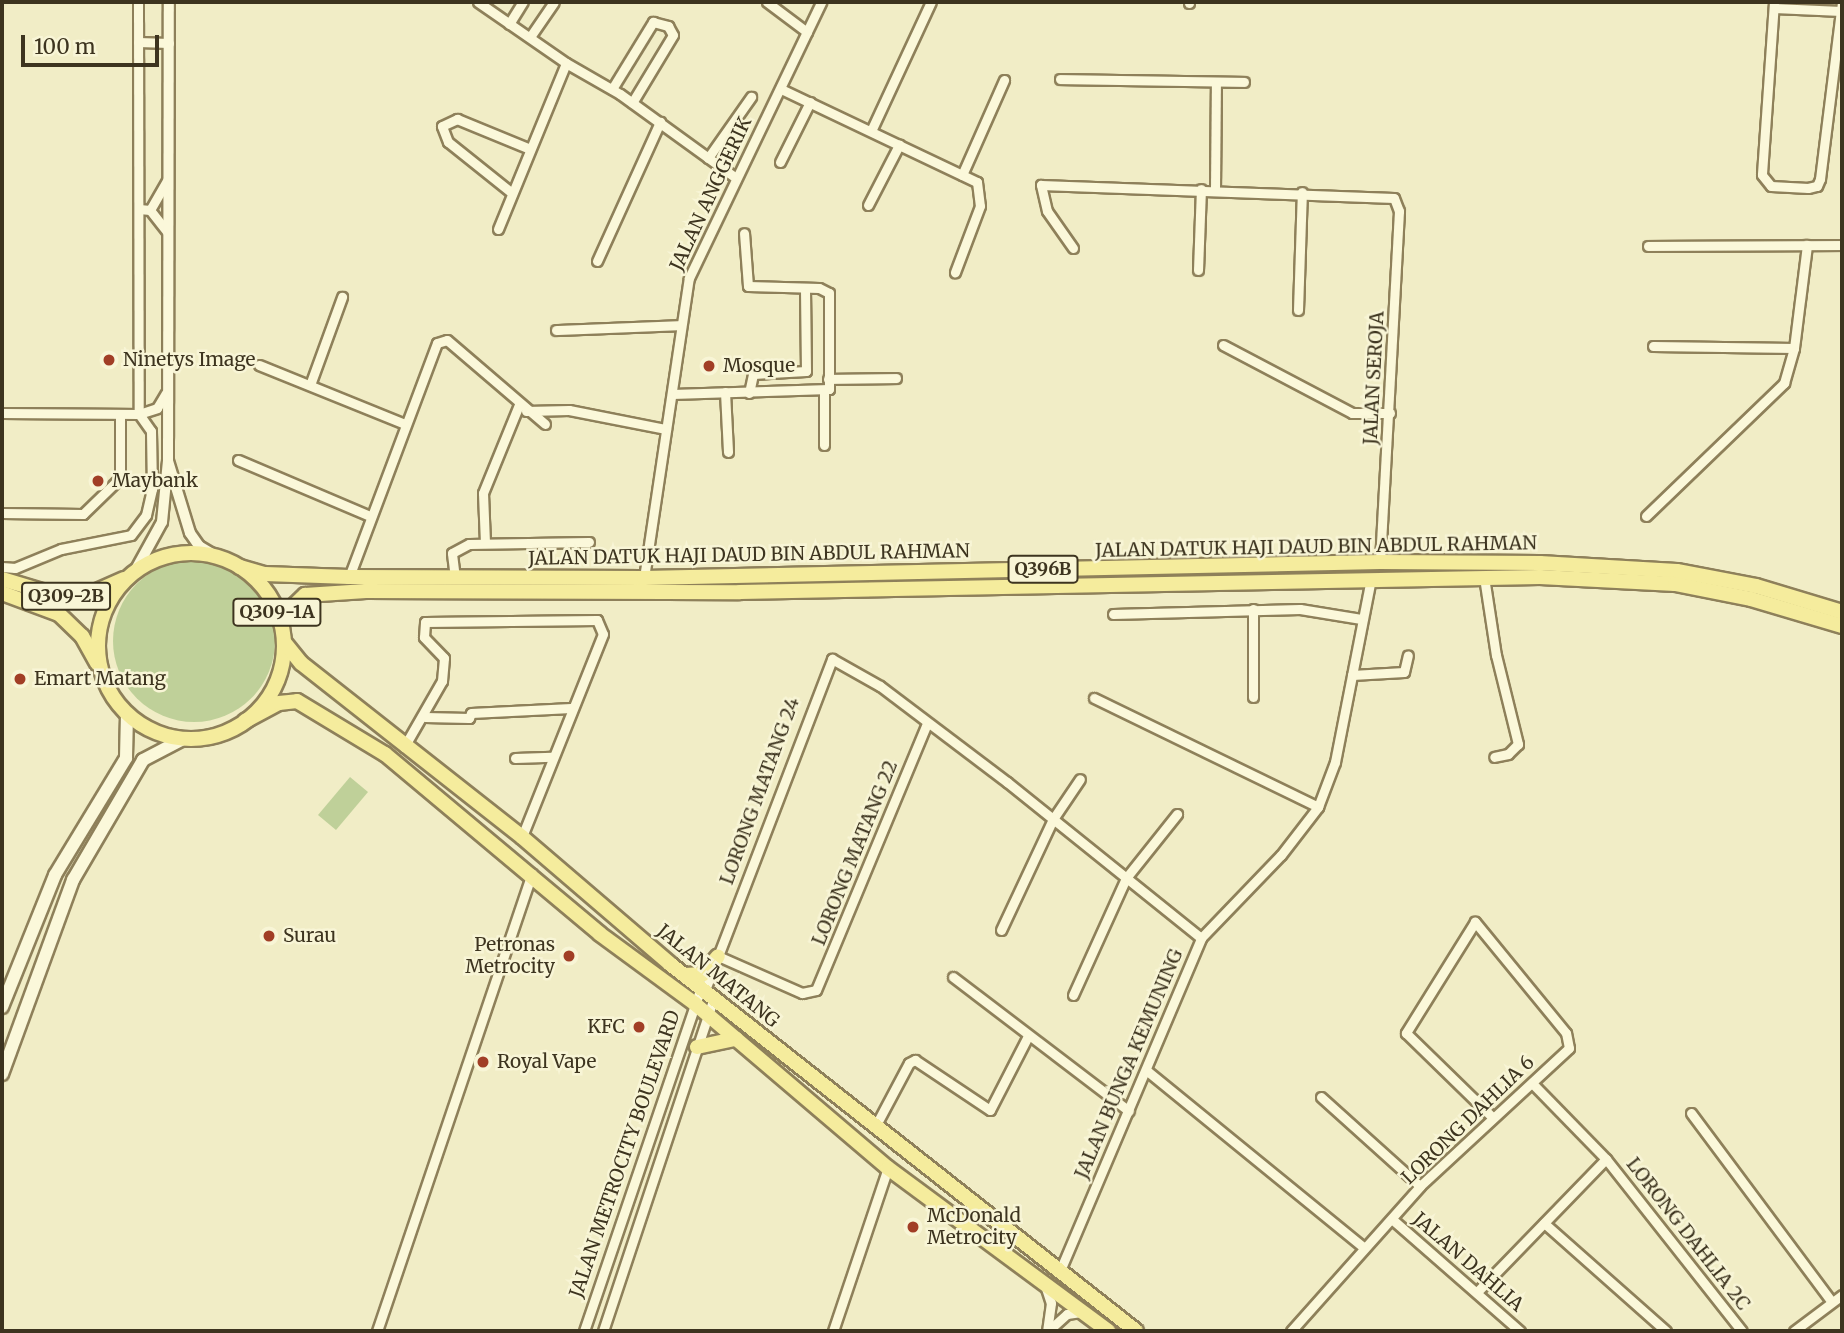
<!DOCTYPE html>
<html>
<head>
<meta charset="utf-8">
<style>
	body { margin:0 }
	#map { position:relative; width:1844px; height:1333px; overflow:hidden; background:#f1edc6; font-family:Merriweather,serif }
	div>[style] { position:absolute }
	[style*='--x'] { left:calc(var(--x)*1px); top:calc(var(--y)*1px); width:calc(var(--w)*1px); rotate:calc(var(--a)*1deg) }
	.green>* { inset:0; background:#bfd099 }
	.round { border-radius:50% }
	.roads { filter:drop-shadow(2px 0 #8e805a) drop-shadow(-2px 0 #8e805a) drop-shadow(0 2px #8e805a) drop-shadow(0 -2px #8e805a) }
	.minor>* { height:9px; margin:-4.5px; padding:0 4.5px; transform-origin:4.5px; border-radius:4.5px; background:#fbf8da }
	.tertiary>* { height:10px; margin:-5px; padding:0 5px; transform-origin:5px; border-radius:5px; background:#fbf8da }
	.secondary>* { height:12px; margin:-6px; padding:0 6px; transform-origin:6px; border-radius:6px; background:#fbf8da }
	.primary>* { height:14px; margin:-7px; padding:0 7px; transform-origin:7px; border-radius:7px; background:#f5ec9d }
	.primary>.ring { margin:-7px; padding:0; box-sizing:content-box; background:none; border:14px solid #f5ec9d; border-radius:50% }
	.dots>* { width:19px; height:19px; translate:-50% -50%; box-sizing:border-box; border:4px solid #f8f5d6; border-radius:50% }
	span { translate:-50% -50%; white-space:nowrap; text-align:center; line-height:1.15; -webkit-text-stroke:5px #f8f5d6; paint-order:stroke }
	.shield-label span { padding:2px 5px; background:#f8f5d6; border:2px solid; border-radius:5px; -webkit-text-stroke-width:0 }
	.shield-label { font-size:18px; color:#3d341f; font-weight:700 }
	.street-label { font-size:19px; color:#3d341f }
	.poi-label { font-size:19px; color:#3d341f }
	.left { translate:0 -50%; text-align:left }
	.right { translate:-100% -50%; text-align:right }
	.frame { position:absolute; inset:0; border:4px solid #3d341f; pointer-events:none }
	.scale { position:absolute; left:21px; top:35px; width:138px; height:32px; box-sizing:border-box; border:4px solid #3d341f; border-top:0; padding-left:9px; font-size:21px; line-height:24px; white-space:nowrap; color:#3d341f; -webkit-text-stroke:5px #f8f5d6; paint-order:stroke }
</style>
</head>
<body>
<div id="map">
	<div class="green">
		<div class="round" style="left:113px;top:560px;width:162px;height:162px"></div>
		<div style="clip-path:polygon(350px 777px,368px 792px,336px 830px,318px 815px)"></div>
	</div>
	<div class="roads">
		<div class="minor">
			<div style="--x:138;--y:2;--w:412;--a:89.9"></div>
			<div style="--x:478;--y:2;--w:107;--a:34.7"></div>
			<div style="--x:566;--y:63;--w:62;--a:29.9"></div>
			<div style="--x:620;--y:94;--w:143;--a:35.9"></div>
			<div style="--x:767;--y:2;--w:50;--a:36.9"></div>
			<div style="--x:1774;--y:2;--w:173;--a:94"></div>
			<div style="--x:1762;--y:175;--w:14;--a:51"></div>
			<div style="--x:1771;--y:186;--w:37;--a:3"></div>
			<div style="--x:1808;--y:188;--w:9;--a:-13"></div>
			<div style="--x:1817;--y:186;--w:8;--a:-67"></div>
			<div style="--x:1820;--y:179;--w:178;--a:-82.9"></div>
			<div style="--x:1189;--y:3;--w:1;--a:-90"></div>
			<div style="--x:1774;--y:8;--w:67;--a:2.6"></div>
			<div style="--x:509;--y:24;--w:26;--a:-58"></div>
			<div style="--x:530;--y:37;--w:42;--a:-55.6"></div>
			<div style="--x:138;--y:42;--w:31;--a:2"></div>
			<div style="--x:1060;--y:79;--w:184;--a:0.9"></div>
			<div style="--x:612;--y:89;--w:79;--a:-58.5"></div>
			<div style="--x:653;--y:22;--w:16;--a:15"></div>
			<div style="--x:668;--y:26;--w:10;--a:61"></div>
			<div style="--x:673;--y:35;--w:79;--a:121.1"></div>
			<div style="--x:781;--y:89;--w:217;--a:25.4"></div>
			<div style="--x:977;--y:182;--w:24;--a:83"></div>
			<div style="--x:980;--y:206;--w:71;--a:110.7"></div>
			<div style="--x:871;--y:131;--w:142;--a:-65.1"></div>
			<div style="--x:708;--y:158;--w:75;--a:-54.8"></div>
			<div style="--x:780;--y:162;--w:67;--a:-63.4"></div>
			<div style="--x:962;--y:175;--w:104;--a:-66.1"></div>
			<div style="--x:1215;--y:190;--w:108;--a:-89.5"></div>
			<div style="--x:512;--y:193;--w:82;--a:-141.4"></div>
			<div style="--x:448;--y:142;--w:17;--a:-111"></div>
			<div style="--x:442;--y:126;--w:17;--a:-25"></div>
			<div style="--x:457;--y:119;--w:79;--a:22.3"></div>
			<div style="--x:868;--y:205;--w:68;--a:-62.7"></div>
			<div style="--x:139;--y:209;--w:11;--a:5"></div>
			<div style="--x:150;--y:210;--w:29;--a:52"></div>
			<div style="--x:150;--y:210;--w:36;--a:-60"></div>
			<div style="--x:498;--y:229;--w:179;--a:-67.7"></div>
			<div style="--x:1648;--y:246;--w:194;--a:-0.3"></div>
			<div style="--x:1073;--y:248;--w:45;--a:-125.1"></div>
			<div style="--x:1047;--y:211;--w:27;--a:-103"></div>
			<div style="--x:1041;--y:185;--w:353;--a:2.1"></div>
			<div style="--x:1394;--y:198;--w:14;--a:69"></div>
			<div style="--x:1399;--y:211;--w:352;--a:93.1"></div>
			<div style="--x:597;--y:261;--w:153;--a:-65.6"></div>
			<div style="--x:1198;--y:270;--w:81;--a:-87.9"></div>
			<div style="--x:1298;--y:310;--w:118;--a:-88.1"></div>
			<div style="--x:556;--y:330;--w:123;--a:-2.3"></div>
			<div style="--x:1223;--y:345;--w:146;--a:27.8"></div>
			<div style="--x:1352;--y:413;--w:38;--a:0"></div>
			<div style="--x:1653;--y:346;--w:141;--a:0.8"></div>
			<div style="--x:259;--y:365;--w:157;--a:22"></div>
			<div style="--x:828;--y:379;--w:68;--a:-0.8"></div>
			<div style="--x:310;--y:385;--w:94;--a:-70"></div>
			<div style="--x:725;--y:392;--w:60;--a:87.1"></div>
			<div style="--x:824;--y:392;--w:53;--a:90"></div>
			<div style="--x:749;--y:393;--w:19;--a:-78"></div>
			<div style="--x:753;--y:374;--w:53;--a:-3.2"></div>
			<div style="--x:806;--y:371;--w:82;--a:-90.7"></div>
			<div style="--x:672;--y:394;--w:157;--a:-1.8"></div>
			<div style="--x:829;--y:389;--w:96;--a:-90"></div>
			<div style="--x:829;--y:293;--w:11;--a:-153"></div>
			<div style="--x:819;--y:288;--w:71;--a:-178.4"></div>
			<div style="--x:748;--y:286;--w:53;--a:-94.3"></div>
			<div style="--x:526;--y:411;--w:43;--a:-1.3"></div>
			<div style="--x:569;--y:410;--w:99;--a:11.1"></div>
			<div style="--x:2;--y:413;--w:137;--a:0.4"></div>
			<div style="--x:139;--y:414;--w:19;--a:-18"></div>
			<div style="--x:157;--y:408;--w:17;--a:-59"></div>
			<div style="--x:238;--y:460;--w:143;--a:23"></div>
			<div style="--x:2;--y:513;--w:81;--a:0.7"></div>
			<div style="--x:83;--y:514;--w:52;--a:-44.2"></div>
			<div style="--x:120;--y:478;--w:64;--a:-90"></div>
			<div style="--x:1646;--y:516;--w:192;--a:-43.9"></div>
			<div style="--x:1784;--y:383;--w:36;--a:-74"></div>
			<div style="--x:1794;--y:348;--w:104;--a:-82.8"></div>
			<div style="--x:485;--y:543;--w:50;--a:-92.3"></div>
			<div style="--x:483;--y:493;--w:95;--a:-67.8"></div>
			<div style="--x:2;--y:567;--w:13;--a:4"></div>
			<div style="--x:15;--y:568;--w:50;--a:-22.4"></div>
			<div style="--x:61;--y:549;--w:71;--a:-11.3"></div>
			<div style="--x:131;--y:535;--w:25;--a:-53"></div>
			<div style="--x:146;--y:515;--w:27;--a:-77"></div>
			<div style="--x:152;--y:489;--w:58;--a:-91"></div>
			<div style="--x:151;--y:431;--w:21;--a:-125"></div>
			<div style="--x:349;--y:577;--w:250;--a:-69.4"></div>
			<div style="--x:437;--y:343;--w:10;--a:-17"></div>
			<div style="--x:447;--y:340;--w:129;--a:40.6"></div>
			<div style="--x:1484;--y:577;--w:79;--a:81.3"></div>
			<div style="--x:1496;--y:655;--w:92;--a:76.1"></div>
			<div style="--x:1518;--y:744;--w:14;--a:135"></div>
			<div style="--x:1508;--y:754;--w:14;--a:168"></div>
			<div style="--x:455;--y:578;--w:25;--a:-97"></div>
			<div style="--x:452;--y:553;--w:19;--a:-28"></div>
			<div style="--x:469;--y:544;--w:120;--a:-1"></div>
			<div style="--x:644;--y:578;--w:303;--a:-81.5"></div>
			<div style="--x:689;--y:278;--w:306;--a:-64.4"></div>
			<div style="--x:1253;--y:609;--w:88;--a:90"></div>
			<div style="--x:1113;--y:614;--w:187;--a:-1.5"></div>
			<div style="--x:1300;--y:609;--w:62;--a:9.3"></div>
			<div style="--x:1352;--y:675;--w:52;--a:-3.3"></div>
			<div style="--x:1404;--y:672;--w:17;--a:-77"></div>
			<div style="--x:1094;--y:698;--w:249;--a:25.9"></div>
			<div style="--x:425;--y:717;--w:44;--a:1.3"></div>
			<div style="--x:469;--y:718;--w:5;--a:-68"></div>
			<div style="--x:471;--y:713;--w:100;--a:-2.9"></div>
			<div style="--x:404;--y:747;--w:76;--a:-60.1"></div>
			<div style="--x:442;--y:681;--w:23;--a:-85"></div>
			<div style="--x:444;--y:658;--w:29;--a:-134"></div>
			<div style="--x:424;--y:637;--w:15;--a:-86"></div>
			<div style="--x:425;--y:622;--w:172;--a:-0.7"></div>
			<div style="--x:597;--y:620;--w:15;--a:67"></div>
			<div style="--x:603;--y:634;--w:219;--a:111.8"></div>
			<div style="--x:515;--y:758;--w:37;--a:-2"></div>
			<div style="--x:1001;--y:930;--w:123;--a:-64.9"></div>
			<div style="--x:1053;--y:819;--w:48;--a:-56"></div>
			<div style="--x:718;--y:956;--w:92;--a:23.8"></div>
			<div style="--x:802;--y:993;--w:14;--a:-12"></div>
			<div style="--x:816;--y:990;--w:289;--a:-67.4"></div>
			<div style="--x:953;--y:977;--w:221;--a:37.3"></div>
			<div style="--x:705;--y:990;--w:355;--a:-69"></div>
			<div style="--x:832;--y:659;--w:55;--a:29.4"></div>
			<div style="--x:880;--y:686;--w:159;--a:37.1"></div>
			<div style="--x:1007;--y:782;--w:249;--a:38.8"></div>
			<div style="--x:1073;--y:995;--w:128;--a:-65.6"></div>
			<div style="--x:1126;--y:878;--w:82;--a:-51.4"></div>
			<div style="--x:1146;--y:1070;--w:281;--a:39.2"></div>
			<div style="--x:1532;--y:1083;--w:106;--a:45.8"></div>
			<div style="--x:1606;--y:1159;--w:219;--a:51.7"></div>
			<div style="--x:1321;--y:1097;--w:133;--a:42"></div>
			<div style="--x:1691;--y:1113;--w:234;--a:53.3"></div>
			<div style="--x:876;--y:1125;--w:70;--a:-62"></div>
			<div style="--x:909;--y:1063;--w:7;--a:-27"></div>
			<div style="--x:915;--y:1060;--w:90;--a:33.7"></div>
			<div style="--x:990;--y:1110;--w:83;--a:-62.8"></div>
			<div style="--x:1393;--y:1220;--w:169;--a:41.2"></div>
			<div style="--x:1544;--y:1223;--w:163;--a:41.5"></div>
			<div style="--x:1059;--y:1273;--w:364;--a:-67"></div>
			<div style="--x:1201;--y:938;--w:115;--a:-46.1"></div>
			<div style="--x:1281;--y:855;--w:61;--a:-52.4"></div>
			<div style="--x:1318;--y:807;--w:48;--a:-69.3"></div>
			<div style="--x:1335;--y:762;--w:187;--a:-78.9"></div>
			<div style="--x:1045;--y:1285;--w:19;--a:72"></div>
			<div style="--x:1051;--y:1303;--w:28;--a:98"></div>
			<div style="--x:1477;--y:1292;--w:185;--a:-45.9"></div>
			<div style="--x:377;--y:1331;--w:483;--a:-71.3"></div>
			<div style="--x:584;--y:1331;--w:362;--a:-71.2"></div>
			<div style="--x:603;--y:1331;--w:351;--a:-71.6"></div>
			<div style="--x:833;--y:1331;--w:172;--a:-71.4"></div>
			<div style="--x:1048;--y:1331;--w:25;--a:-42"></div>
			<div style="--x:1067;--y:1314;--w:14;--a:-8"></div>
			<div style="--x:1291;--y:1331;--w:194;--a:-48.3"></div>
			<div style="--x:1420;--y:1186;--w:203;--a:-42.8"></div>
			<div style="--x:1569;--y:1048;--w:15;--a:-101"></div>
			<div style="--x:1566;--y:1033;--w:144;--a:-129.3"></div>
			<div style="--x:1475;--y:922;--w:131;--a:121.9"></div>
			<div style="--x:1406;--y:1033;--w:120;--a:44.3"></div>
			<div style="--x:1794;--y:1331;--w:60;--a:-36.9"></div>
		</div>
		<div class="tertiary">
			<div style="--x:168;--y:461;--w:75;--a:73"></div>
			<div style="--x:190;--y:533;--w:16;--a:55"></div>
			<div style="--x:199;--y:546;--w:23;--a:31"></div>
			<div style="--x:134;--y:573;--w:58;--a:-61.2"></div>
			<div style="--x:162;--y:522;--w:61;--a:-84.4"></div>
			<div style="--x:168;--y:461;--w:459;--a:-89.9"></div>
		</div>
		<div class="secondary">
			<div style="--x:2;--y:1007;--w:142;--a:-68.1"></div>
			<div style="--x:55;--y:875;--w:137;--a:-58.7"></div>
			<div style="--x:126;--y:758;--w:45;--a:-88.7"></div>
			<div style="--x:2;--y:1074;--w:207;--a:-69.9"></div>
			<div style="--x:73;--y:880;--w:139;--a:-59.7"></div>
			<div style="--x:143;--y:760;--w:47;--a:-27.6"></div>
		</div>
		<div class="primary">
			<div class="ring" style="left:98px;top:553px;width:172px;height:172px"></div>
			<div style="--x:240;--y:567;--w:26;--a:16"></div>
			<div style="--x:265;--y:574;--w:84;--a:2"></div>
			<div style="--x:349;--y:577;--w:295;--a:0.2"></div>
			<div style="--x:644;--y:578;--w:736;--a:-1.25"></div>
			<div style="--x:1380;--y:562;--w:160;--a:0.4"></div>
			<div style="--x:1540;--y:563;--w:137;--a:3.3"></div>
			<div style="--x:1677;--y:571;--w:80;--a:10.8"></div>
			<div style="--x:1756;--y:586;--w:90;--a:16.8"></div>
			<div style="--x:2;--y:579;--w:59;--a:16.6"></div>
			<div style="--x:59;--y:596;--w:29;--a:-2"></div>
			<div style="--x:88;--y:595;--w:39;--a:-24"></div>
			<div style="--x:2;--y:593;--w:61;--a:20.2"></div>
			<div style="--x:59;--y:614;--w:32;--a:44"></div>
			<div style="--x:82;--y:636;--w:31;--a:61"></div>
			<div style="--x:280;--y:619;--w:35;--a:-44"></div>
			<div style="--x:305;--y:595;--w:61;--a:-3.8"></div>
			<div style="--x:366;--y:591;--w:374;--a:0.2"></div>
			<div style="--x:740;--y:592;--w:800;--a:-1.07"></div>
			<div style="--x:1540;--y:577;--w:135;--a:3"></div>
			<div style="--x:1675;--y:584;--w:77;--a:11.2"></div>
			<div style="--x:1751;--y:599;--w:95;--a:16.5"></div>
			<div style="--x:284;--y:642;--w:27;--a:51"></div>
			<div style="--x:301;--y:663;--w:281;--a:38.2"></div>
			<div style="--x:522;--y:837;--w:195;--a:40.6"></div>
			<div style="--x:670;--y:964;--w:593;--a:38.22"></div>
			<div style="--x:245;--y:721;--w:38;--a:-28"></div>
			<div style="--x:279;--y:703;--w:18;--a:-6"></div>
			<div style="--x:297;--y:701;--w:103;--a:31.1"></div>
			<div style="--x:385;--y:754;--w:280;--a:39.9"></div>
			<div style="--x:600;--y:934;--w:117;--a:36.3"></div>
			<div style="--x:694;--y:1003;--w:255;--a:40.4"></div>
			<div style="--x:888;--y:1168;--w:274;--a:36.5"></div>
			<div style="--x:685;--y:975;--w:18;--a:-3"></div>
			<div style="--x:703;--y:974;--w:23;--a:-50"></div>
			<div style="--x:697;--y:1047;--w:40;--a:-12"></div>
		</div>
	</div>
	<div class="dots">
		<div style="left:109px;top:360px;background:#a13e26"></div>
		<div style="left:709px;top:366px;background:#a13e26"></div>
		<div style="left:98px;top:481px;background:#a13e26"></div>
		<div style="left:20px;top:679px;background:#a13e26"></div>
		<div style="left:269px;top:936px;background:#a13e26"></div>
		<div style="left:569px;top:956px;background:#a13e26"></div>
		<div style="left:639px;top:1027px;background:#a13e26"></div>
		<div style="left:483px;top:1062px;background:#a13e26"></div>
		<div style="left:913px;top:1227px;background:#a13e26"></div>
	</div>
	<div class="shield-label">
		<span style="left:1043px;top:569px">Q396B</span>
		<span style="left:66px;top:596px">Q309-2B</span>
		<span style="left:277px;top:612px">Q309-1A</span>
	</div>
	<div class="street-label">
		<span style="left:711px;top:194px;rotate:-65deg">JALAN ANGGERIK</span>
		<span style="left:1374px;top:378px;rotate:-87deg">JALAN SEROJA</span>
		<span style="left:1316px;top:547px;rotate:-1deg">JALAN DATUK HAJI DAUD BIN ABDUL RAHMAN</span>
		<span style="left:749px;top:555px;rotate:-1deg">JALAN DATUK HAJI DAUD BIN ABDUL RAHMAN</span>
		<span style="left:760px;top:791px;rotate:-70deg">LORONG MATANG 24</span>
		<span style="left:855px;top:853px;rotate:-68deg">LORONG MATANG 22</span>
		<span style="left:718px;top:976px;rotate:39deg">JALAN MATANG</span>
		<span style="left:1129px;top:1064px;rotate:-67deg">JALAN BUNGA KEMUNING</span>
		<span style="left:1468px;top:1120px;rotate:-44deg">LORONG DAHLIA 6</span>
		<span style="left:625px;top:1154px;rotate:-71deg">JALAN METROCITY BOULEVARD</span>
		<span style="left:1688px;top:1234px;rotate:52deg">LORONG DAHLIA 2C</span>
		<span style="left:1468px;top:1262px;rotate:41deg">JALAN DAHLIA</span>
	</div>
	<div class="poi-label">
		<span class="left" style="left:123px;top:360px">Ninetys Image</span>
		<span class="left" style="left:723px;top:366px">Mosque</span>
		<span class="left" style="left:112px;top:481px">Maybank</span>
		<span class="left" style="left:34px;top:679px">Emart Matang</span>
		<span class="left" style="left:283px;top:936px">Surau</span>
		<span class="right" style="left:555px;top:956px">Petronas<br>Metrocity</span>
		<span class="right" style="left:625px;top:1027px">KFC</span>
		<span class="left" style="left:497px;top:1062px">Royal Vape</span>
		<span class="left" style="left:927px;top:1227px">McDonald<br>Metrocity</span>
	</div>
	<div class="frame"></div>
	<div class="scale">100 m</div>
</div>
</body>
</html>
